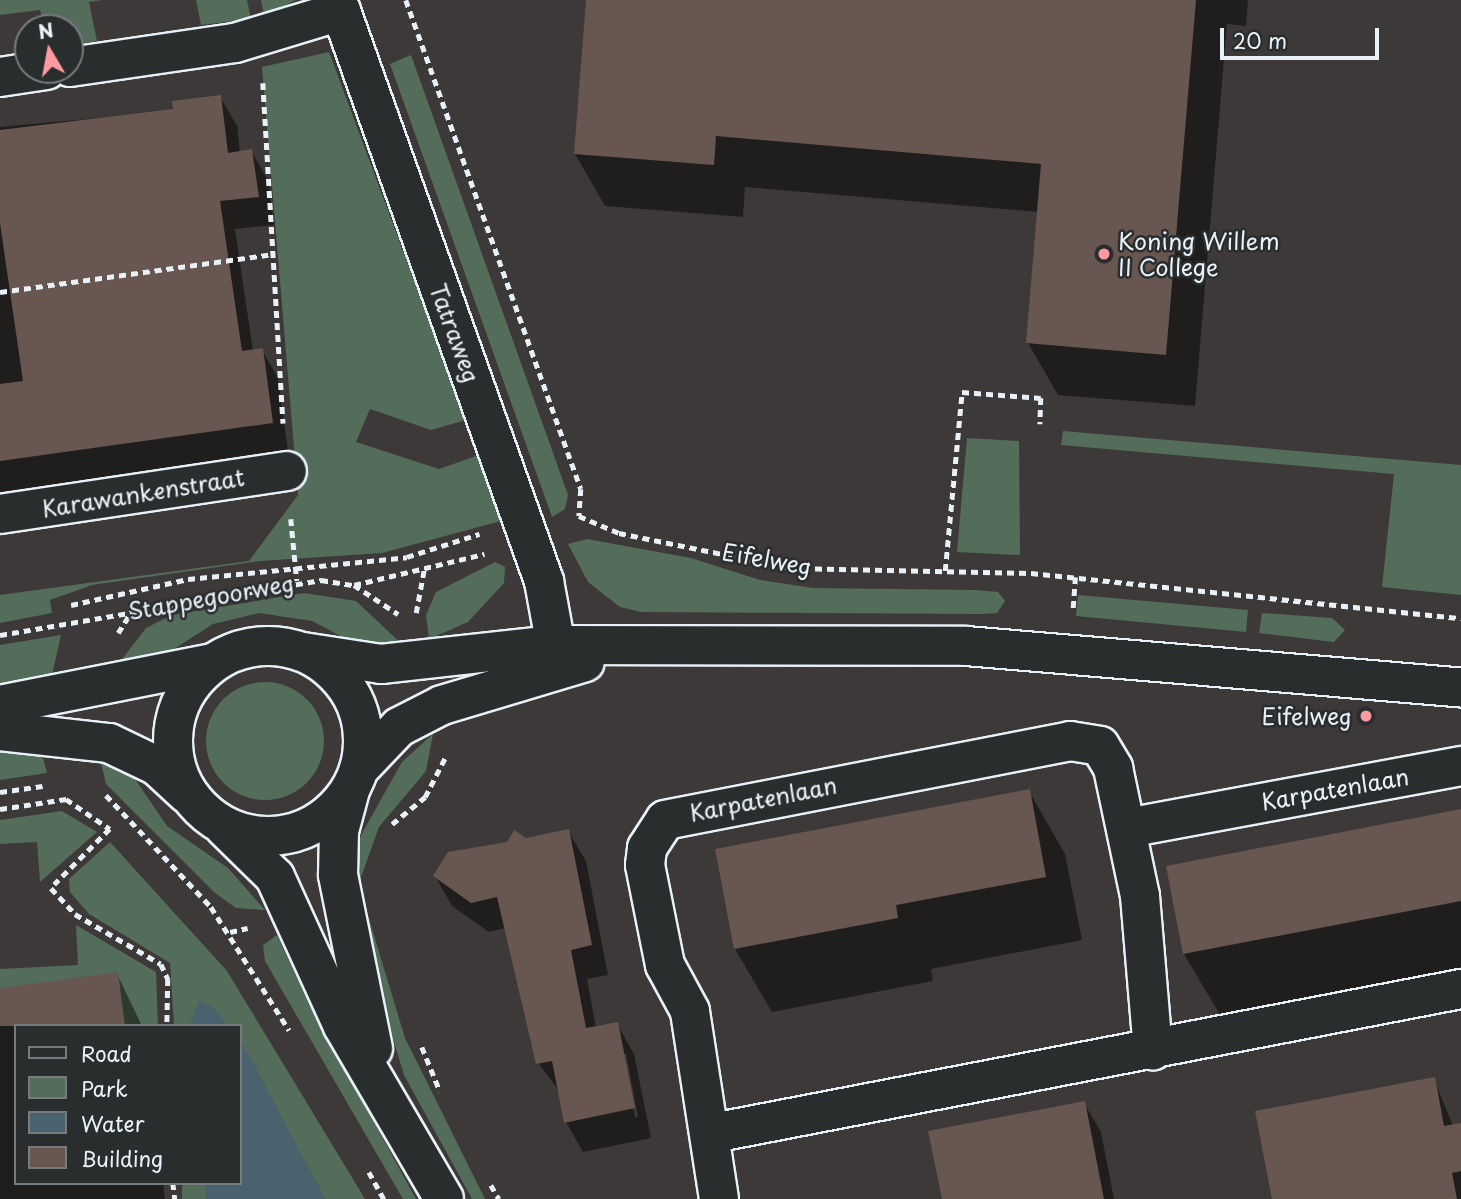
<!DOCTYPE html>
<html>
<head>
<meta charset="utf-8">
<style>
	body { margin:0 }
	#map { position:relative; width:1461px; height:1199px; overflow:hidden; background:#3d3938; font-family:"Playpen Sans",sans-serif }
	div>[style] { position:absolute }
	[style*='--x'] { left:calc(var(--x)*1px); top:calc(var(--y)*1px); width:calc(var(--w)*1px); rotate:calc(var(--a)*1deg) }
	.green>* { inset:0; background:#546d5b }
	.round { border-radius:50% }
	.water>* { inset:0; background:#49626d }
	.shadow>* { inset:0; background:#0007 }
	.building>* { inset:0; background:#685651 }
	.path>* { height:4.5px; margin-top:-2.25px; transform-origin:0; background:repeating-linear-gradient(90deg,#e8f1f8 0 7px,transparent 0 12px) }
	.roads { filter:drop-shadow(2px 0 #e8f1f8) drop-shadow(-2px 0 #e8f1f8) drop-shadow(0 2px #e8f1f8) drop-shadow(0 -2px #e8f1f8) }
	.minor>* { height:38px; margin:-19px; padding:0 19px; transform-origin:19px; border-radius:19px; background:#2a2d2e }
	.tertiary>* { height:38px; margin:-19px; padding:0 19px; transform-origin:19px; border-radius:19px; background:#2a2d2e }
	.tertiary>.ring { margin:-19px; padding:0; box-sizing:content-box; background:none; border:38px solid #2a2d2e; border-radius:50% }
	.dots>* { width:19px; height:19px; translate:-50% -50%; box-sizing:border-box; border:4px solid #2a2d2e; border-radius:50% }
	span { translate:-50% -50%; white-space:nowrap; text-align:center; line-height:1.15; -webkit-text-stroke:5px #2a2d2e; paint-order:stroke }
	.poi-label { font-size:23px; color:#e8f1f8 }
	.left { translate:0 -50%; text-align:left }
	.right { translate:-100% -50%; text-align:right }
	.street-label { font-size:23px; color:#e8f1f8 }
	.legend { position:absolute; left:14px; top:1024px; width:228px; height:161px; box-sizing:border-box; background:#2a2d2e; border:2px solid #767b7f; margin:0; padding:9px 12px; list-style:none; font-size:21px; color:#e8f1f8 }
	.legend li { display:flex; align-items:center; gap:14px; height:35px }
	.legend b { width:35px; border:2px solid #767b7f }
	.north { position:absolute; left:14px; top:14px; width:70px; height:70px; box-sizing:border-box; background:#2a2d2e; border:2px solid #767b7f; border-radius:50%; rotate:350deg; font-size:19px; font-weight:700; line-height:28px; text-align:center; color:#e8f1f8 }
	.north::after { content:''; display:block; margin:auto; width:24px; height:32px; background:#ff9aa2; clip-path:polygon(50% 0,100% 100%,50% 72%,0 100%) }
	.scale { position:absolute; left:1220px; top:28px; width:159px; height:32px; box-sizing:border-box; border:4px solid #e8f1f8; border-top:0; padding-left:9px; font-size:21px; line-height:24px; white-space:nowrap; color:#e8f1f8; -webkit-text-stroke:5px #2a2d2e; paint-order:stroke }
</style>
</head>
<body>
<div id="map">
	<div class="green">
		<div style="clip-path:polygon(0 0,102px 0,89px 2px,97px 41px,70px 45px,70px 28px,44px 28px,40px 10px,0 15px)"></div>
		<div style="clip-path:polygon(196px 0,247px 0,251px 19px,201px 25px)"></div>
		<div style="clip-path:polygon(261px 0,296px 0,264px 16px)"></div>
		<div style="clip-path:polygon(329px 52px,466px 420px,431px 430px,370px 409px,356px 442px,439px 469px,479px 455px,501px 521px,382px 553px,260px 561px,92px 585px,50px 600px,52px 613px,0 623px,0 595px,249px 561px,298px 495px,262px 67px)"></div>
		<div style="clip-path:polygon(411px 55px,568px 495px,565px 509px,552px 517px,390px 64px)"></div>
		<div style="clip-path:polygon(1063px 431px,1461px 465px,1461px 595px,1382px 587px,1394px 474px,1061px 445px)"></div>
		<div style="clip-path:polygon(967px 438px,1019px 441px,1020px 555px,957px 552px)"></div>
		<div style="clip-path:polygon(587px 539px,691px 558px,760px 580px,813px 588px,974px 590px,998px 592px,1005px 601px,997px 613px,982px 614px,641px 612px,620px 607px,588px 582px,568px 544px)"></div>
		<div style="clip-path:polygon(495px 562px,505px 567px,504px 583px,468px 622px,429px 639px,426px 615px,436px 592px)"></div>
		<div style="clip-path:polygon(304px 593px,356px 601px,406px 648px,354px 643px,312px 621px,259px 613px,213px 624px,160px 658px,116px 667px,146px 628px,172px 615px)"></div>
		<div style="clip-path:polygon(1078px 595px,1248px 610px,1246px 632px,1076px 616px)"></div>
		<div style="clip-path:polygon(1262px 613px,1332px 618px,1345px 630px,1334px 642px,1259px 633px)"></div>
		<div style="clip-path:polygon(61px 635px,52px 675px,0 684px,0 645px)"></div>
		<div class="round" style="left:206px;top:682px;width:118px;height:118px"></div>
		<div style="clip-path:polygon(433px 734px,426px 771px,379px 827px,359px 883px,350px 877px,361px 835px,402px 762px)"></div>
		<div style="clip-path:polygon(40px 747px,47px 773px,0 780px,0 751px)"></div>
		<div style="clip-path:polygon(99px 755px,135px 779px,167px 826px,228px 868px,265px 910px,236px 908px,215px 893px,106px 784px)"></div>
		<div style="clip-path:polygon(62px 811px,97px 832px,40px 882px,37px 842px,0 844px,0 820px)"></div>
		<div style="clip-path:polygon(110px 842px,227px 971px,365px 1199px,325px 1199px,240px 1042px,240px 1026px,228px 1026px,199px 1002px,190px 1026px,174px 1026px,170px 963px,89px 914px,70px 892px,69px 879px)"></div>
		<div style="clip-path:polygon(366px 909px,405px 1038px,485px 1199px,472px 1199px,404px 1075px,355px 913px)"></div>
		<div style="clip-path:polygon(76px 925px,156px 972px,158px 1026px,124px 1026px,0 989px,0 969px,78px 965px)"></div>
		<div style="clip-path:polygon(277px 935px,308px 1002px,416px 1199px,403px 1199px,265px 961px,263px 945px)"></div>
		<div style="clip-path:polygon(182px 1183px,205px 1183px,207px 1199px,182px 1199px)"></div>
	</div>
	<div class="water">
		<div style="clip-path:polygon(199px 1001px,214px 1008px,228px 1026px,190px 1026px)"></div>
		<div style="clip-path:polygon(240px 1042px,253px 1062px,325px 1199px,207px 1199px,205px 1183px,240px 1183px)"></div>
	</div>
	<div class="shadow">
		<div style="clip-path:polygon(588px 0,1248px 0,1246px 26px,1227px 24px,1195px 406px,1058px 395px,1028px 343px,1039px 212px,745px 187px,743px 217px,605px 206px,575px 154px)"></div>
		<div style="clip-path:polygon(220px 97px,237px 126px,240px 153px,251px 151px,268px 180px,274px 225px,235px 229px,253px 351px,262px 350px,278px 378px,288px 451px,0 492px,0 127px,175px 111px)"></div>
		<div style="clip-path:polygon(1029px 791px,1065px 854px,1082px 940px,931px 969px,933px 981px,772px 1012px,735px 949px)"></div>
		<div style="clip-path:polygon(1461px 811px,1461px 972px,1222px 1018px,1184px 954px)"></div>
		<div style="clip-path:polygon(evenodd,568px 831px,586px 861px,608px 975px,587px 979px,596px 1028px,617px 1024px,634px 1054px,651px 1138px,583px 1152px,566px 1122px,560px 1092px,538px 1063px,505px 928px,489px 932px,452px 906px,435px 876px,526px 840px,568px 831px,622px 1054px,626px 1054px,638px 1117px,635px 1117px,622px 1054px)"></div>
		<div style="clip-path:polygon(117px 974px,142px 1026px,16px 1026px,16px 1183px,163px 1183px,165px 1199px,0 1199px,0 990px)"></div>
		<div style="clip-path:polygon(1434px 1079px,1453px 1126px,1461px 1125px,1461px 1199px,1274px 1199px)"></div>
		<div style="clip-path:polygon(1084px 1103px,1101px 1132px,1114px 1199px,944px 1199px)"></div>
	</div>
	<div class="building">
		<div style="clip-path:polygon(586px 0,1196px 0,1166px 355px,1026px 343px,1041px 164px,716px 136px,714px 165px,574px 154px)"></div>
		<div style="clip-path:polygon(221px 95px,228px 153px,252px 149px,259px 197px,220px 201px,242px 351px,263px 348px,273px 423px,0 461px,0 384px,23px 381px,0 223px,0 130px,173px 109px,172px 101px)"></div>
		<div style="clip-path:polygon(1030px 789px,1046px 877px,896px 905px,898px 918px,734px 949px,715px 849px)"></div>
		<div style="clip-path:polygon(1461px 809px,1461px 901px,1183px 954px,1166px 866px)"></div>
		<div style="clip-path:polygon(569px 829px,592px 945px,571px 950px,586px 1028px,618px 1022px,635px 1108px,564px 1123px,552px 1061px,536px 1064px,497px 897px,471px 903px,433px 876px,448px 852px,507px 842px,514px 830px,526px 838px)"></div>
		<div style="clip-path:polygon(118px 972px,125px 1026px,0 1026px,0 988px)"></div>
		<div style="clip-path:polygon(1435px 1077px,1444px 1126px,1461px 1123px,1461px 1171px,1452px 1173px,1457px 1199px,1272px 1199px,1255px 1111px)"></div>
		<div style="clip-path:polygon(1085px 1101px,1104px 1199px,942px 1199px,928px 1131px)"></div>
	</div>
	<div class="path">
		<div style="--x:406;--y:0;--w:519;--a:70.31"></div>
		<div style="--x:581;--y:489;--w:27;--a:94"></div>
		<div style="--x:263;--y:83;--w:341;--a:86.6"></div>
		<div style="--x:0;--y:292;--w:271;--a:-7.9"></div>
		<div style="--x:579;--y:516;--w:43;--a:23"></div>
		<div style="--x:619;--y:533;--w:176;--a:11.5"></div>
		<div style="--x:791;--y:568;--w:240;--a:1.2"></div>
		<div style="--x:1031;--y:573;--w:432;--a:6"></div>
		<div style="--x:291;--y:519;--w:62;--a:84.5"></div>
		<div style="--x:945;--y:571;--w:180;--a:-84.6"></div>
		<div style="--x:962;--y:392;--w:79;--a:4.3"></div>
		<div style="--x:1041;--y:398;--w:26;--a:92"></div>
		<div style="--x:354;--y:585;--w:134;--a:-13.4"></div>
		<div style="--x:71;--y:605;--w:120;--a:-12.5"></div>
		<div style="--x:188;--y:579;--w:220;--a:-5.7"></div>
		<div style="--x:407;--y:557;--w:76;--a:-17.7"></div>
		<div style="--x:1073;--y:608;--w:31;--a:-86"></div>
		<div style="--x:416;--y:613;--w:44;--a:-79.5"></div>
		<div style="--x:118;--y:633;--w:26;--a:-58"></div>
		<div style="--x:0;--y:635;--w:326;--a:-9.7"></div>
		<div style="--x:321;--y:580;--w:33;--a:9"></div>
		<div style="--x:354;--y:585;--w:53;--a:33.4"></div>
		<div style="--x:0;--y:792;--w:43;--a:-7.9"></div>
		<div style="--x:106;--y:795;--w:154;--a:46.8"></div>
		<div style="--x:211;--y:907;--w:146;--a:57.6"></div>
		<div style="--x:0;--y:809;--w:67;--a:-8.6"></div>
		<div style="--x:66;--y:799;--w:53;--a:34.3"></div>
		<div style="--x:110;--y:829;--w:83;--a:135"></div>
		<div style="--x:51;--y:888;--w:35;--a:47"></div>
		<div style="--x:75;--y:914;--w:99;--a:30.2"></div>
		<div style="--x:161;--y:964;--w:17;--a:65"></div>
		<div style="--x:168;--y:979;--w:47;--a:91.2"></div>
		<div style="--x:392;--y:824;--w:43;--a:-39.3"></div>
		<div style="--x:425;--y:797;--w:46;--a:-62.9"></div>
		<div style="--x:230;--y:932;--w:18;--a:-13"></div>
		<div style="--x:422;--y:1047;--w:48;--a:67.8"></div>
		<div style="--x:369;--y:1172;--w:31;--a:61"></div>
		<div style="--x:173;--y:1183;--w:16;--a:83"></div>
		<div style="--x:491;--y:1185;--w:16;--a:60"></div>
	</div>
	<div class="roads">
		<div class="minor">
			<div style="--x:337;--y:0;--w:617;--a:70.39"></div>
			<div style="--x:544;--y:581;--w:88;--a:79.6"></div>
			<div style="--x:70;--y:67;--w:167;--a:-8.3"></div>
			<div style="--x:235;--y:43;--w:111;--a:-16.8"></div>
			<div style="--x:0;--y:77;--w:47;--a:-8.7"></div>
			<div style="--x:0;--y:514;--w:290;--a:-8.5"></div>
			<div style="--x:303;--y:652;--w:79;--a:8.7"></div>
			<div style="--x:381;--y:664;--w:174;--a:-6.3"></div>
			<div style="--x:554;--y:645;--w:412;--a:0.1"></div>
			<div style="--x:966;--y:646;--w:497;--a:4.8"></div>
			<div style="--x:359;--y:769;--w:58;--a:-46.4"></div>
			<div style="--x:399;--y:727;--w:48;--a:-27.1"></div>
			<div style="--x:442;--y:705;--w:149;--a:-16.7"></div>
			<div style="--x:1127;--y:828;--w:340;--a:-10.5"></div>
			<div style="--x:713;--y:1133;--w:762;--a:-10.9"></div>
			<div style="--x:719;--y:1199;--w:190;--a:-98.8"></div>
			<div style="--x:690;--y:1011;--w:52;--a:-118.5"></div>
			<div style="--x:665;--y:965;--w:102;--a:-101.3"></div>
			<div style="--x:645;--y:865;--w:17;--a:-83"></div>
			<div style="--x:647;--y:848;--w:33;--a:-57"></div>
			<div style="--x:665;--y:820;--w:413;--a:-11"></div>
			<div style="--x:1070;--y:741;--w:30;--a:9"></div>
			<div style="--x:1100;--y:746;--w:26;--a:59"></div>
			<div style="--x:1113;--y:768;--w:131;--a:78.1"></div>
			<div style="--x:1140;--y:896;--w:155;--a:85.2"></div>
		</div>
		<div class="tertiary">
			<div class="ring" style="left:173px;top:646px;width:152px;height:152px"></div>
			<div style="--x:0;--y:705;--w:216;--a:-11.2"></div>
			<div style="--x:0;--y:731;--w:110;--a:6.3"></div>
			<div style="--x:109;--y:743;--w:53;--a:25.6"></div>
			<div style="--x:157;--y:766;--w:41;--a:43"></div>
			<div style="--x:350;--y:790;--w:42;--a:105"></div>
			<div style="--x:339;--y:831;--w:44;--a:91.3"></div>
			<div style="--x:338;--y:875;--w:177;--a:78.6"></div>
			<div style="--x:225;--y:828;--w:70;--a:44.4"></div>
			<div style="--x:275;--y:877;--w:164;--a:65.5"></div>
			<div style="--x:343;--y:1026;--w:200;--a:59.7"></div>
		</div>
	</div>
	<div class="dots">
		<div style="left:1104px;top:254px;background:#ff9aa2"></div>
		<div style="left:1366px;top:716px;background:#ff9aa2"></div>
	</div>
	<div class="poi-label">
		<span class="left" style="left:1118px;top:254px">Koning Willem<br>II College</span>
		<span class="right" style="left:1352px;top:716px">Eifelweg</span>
	</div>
	<div class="street-label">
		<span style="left:455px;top:333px;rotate:70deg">Tatraweg</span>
		<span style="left:143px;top:493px;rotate:-9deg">Karawankenstraat</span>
		<span style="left:767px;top:559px;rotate:10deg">Eifelweg</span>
		<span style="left:211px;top:597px;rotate:-10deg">Stappegoorweg</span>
		<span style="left:1335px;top:789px;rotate:-10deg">Karpatenlaan</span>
		<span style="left:763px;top:799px;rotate:-11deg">Karpatenlaan</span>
	</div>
	<ul class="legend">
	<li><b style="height:9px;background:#2a2d2e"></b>Road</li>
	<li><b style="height:19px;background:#546d5b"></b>Park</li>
	<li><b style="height:19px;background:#49626d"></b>Water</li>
	<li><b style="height:19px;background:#685651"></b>Building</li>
	</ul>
	<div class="north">N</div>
	<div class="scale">20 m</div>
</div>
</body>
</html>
